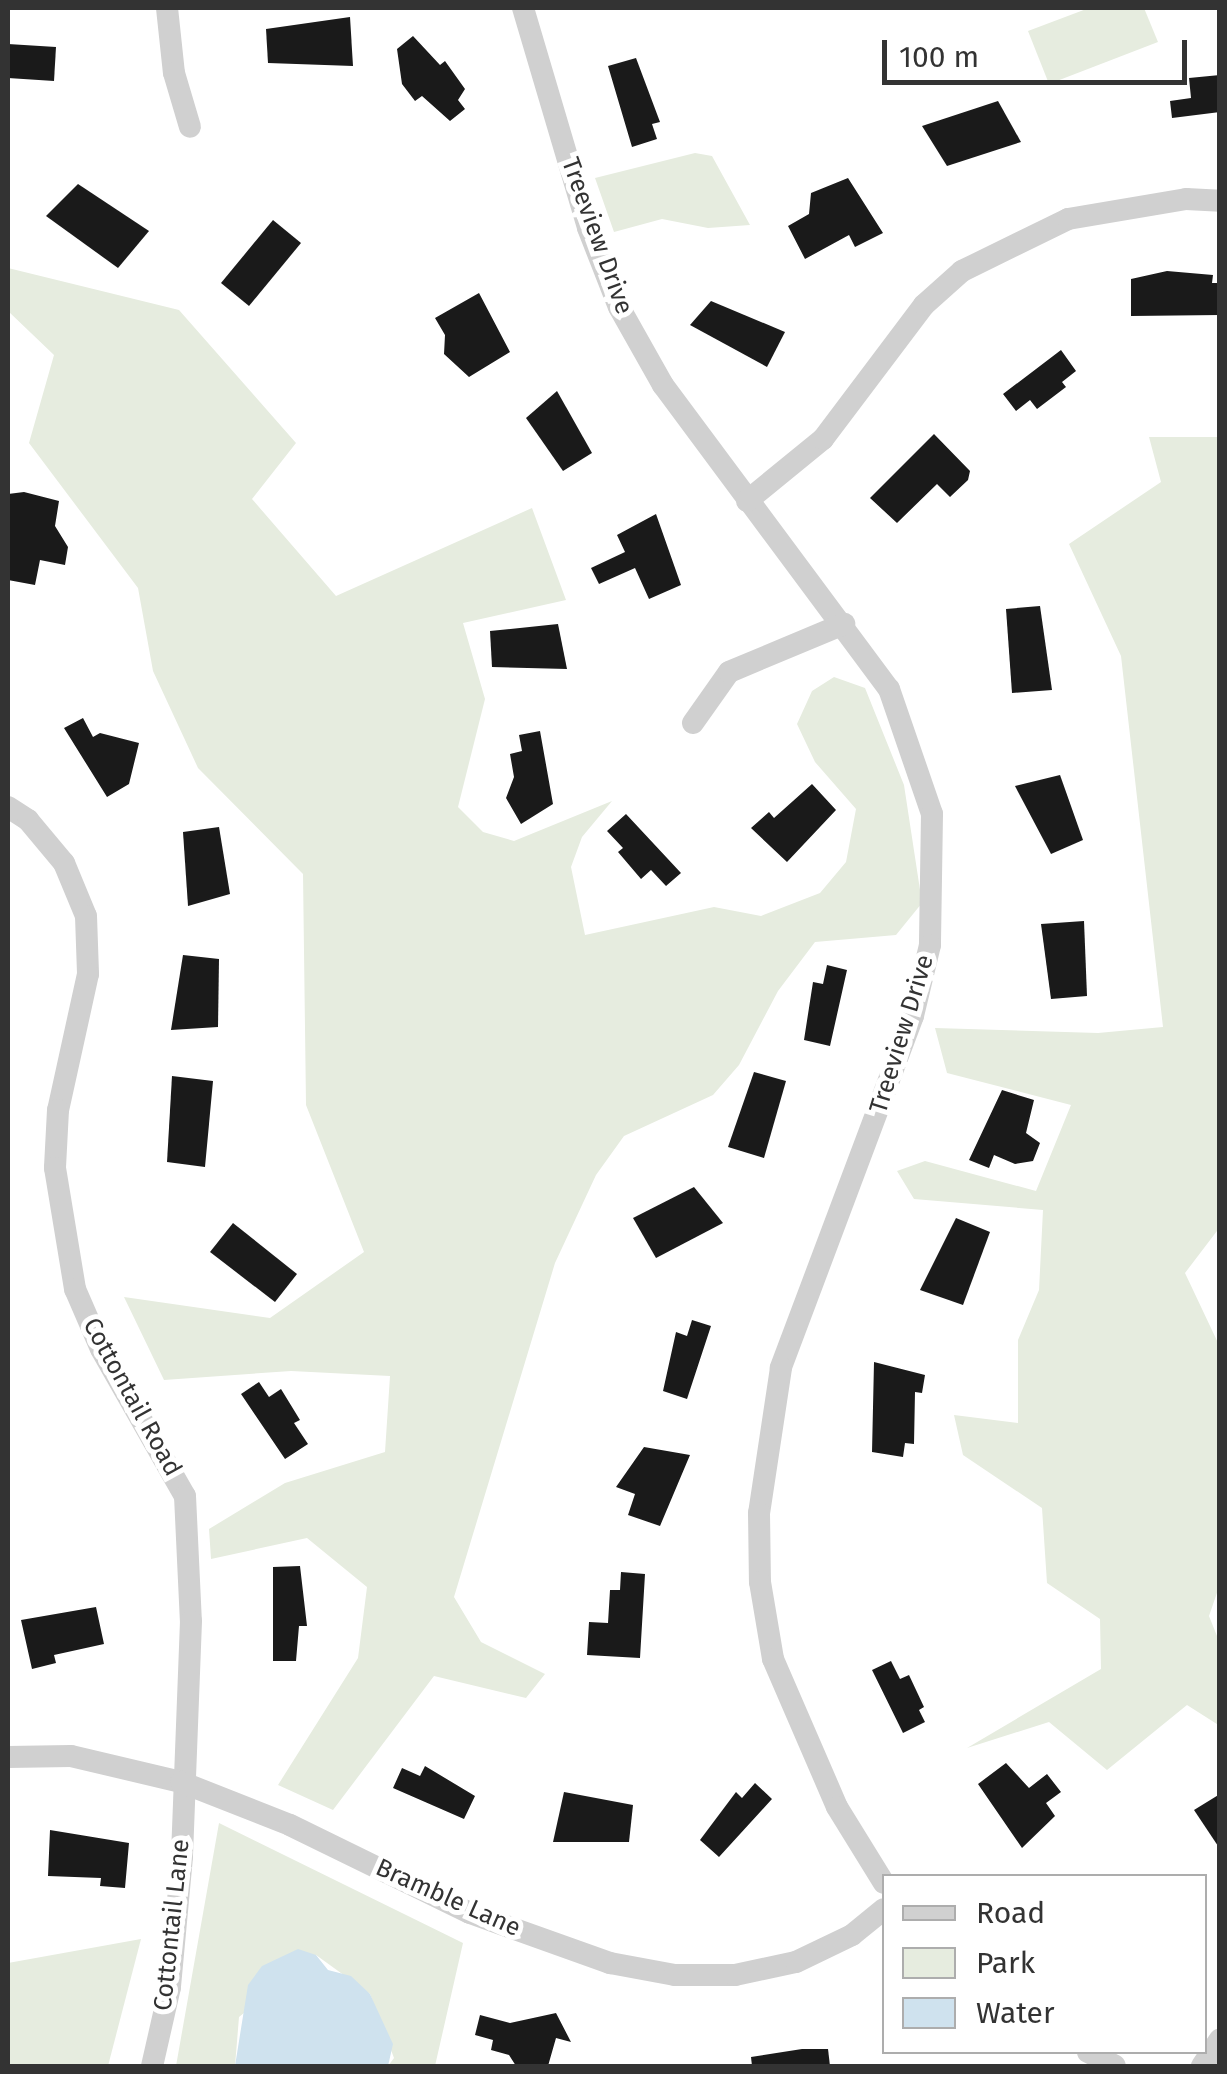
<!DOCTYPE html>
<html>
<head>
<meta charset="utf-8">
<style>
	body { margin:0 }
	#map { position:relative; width:1227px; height:2074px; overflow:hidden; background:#fff; font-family:"Fira Sans",sans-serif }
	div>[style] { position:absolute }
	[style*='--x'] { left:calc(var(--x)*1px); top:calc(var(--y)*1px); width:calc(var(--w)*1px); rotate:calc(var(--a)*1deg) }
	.green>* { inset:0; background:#e6ecdf }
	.water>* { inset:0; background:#cfe2ee }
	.building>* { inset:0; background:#1a1a1a }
	.minor>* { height:22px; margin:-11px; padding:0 11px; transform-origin:11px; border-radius:11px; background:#d0d0d0 }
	span { translate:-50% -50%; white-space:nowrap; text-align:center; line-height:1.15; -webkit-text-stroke:10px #fff; paint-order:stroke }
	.street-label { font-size:25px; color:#333 }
	.frame { position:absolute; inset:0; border:10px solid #333; pointer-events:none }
	.legend { position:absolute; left:882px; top:1874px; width:325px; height:180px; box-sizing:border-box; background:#fff; border:2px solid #adadad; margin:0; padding:12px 18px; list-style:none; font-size:30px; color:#333 }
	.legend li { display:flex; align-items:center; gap:20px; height:50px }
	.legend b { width:50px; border:2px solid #adadad }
	.scale { position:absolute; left:882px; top:40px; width:305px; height:45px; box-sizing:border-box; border:5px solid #333; border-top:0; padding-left:12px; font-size:30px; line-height:35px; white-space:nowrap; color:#333; -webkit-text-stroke:8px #fff; paint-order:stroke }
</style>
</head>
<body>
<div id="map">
	<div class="green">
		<div style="clip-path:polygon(1089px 8px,1144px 8px,1158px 42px,1049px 84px,1028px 31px)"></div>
		<div style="clip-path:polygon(695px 153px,712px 156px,750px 225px,708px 228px,662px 219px,614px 232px,595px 178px)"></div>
		<div style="clip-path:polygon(8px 268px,179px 310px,296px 443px,252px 499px,336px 596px,532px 508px,566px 600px,463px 623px,485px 699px,458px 807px,483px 832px,514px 841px,612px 801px,582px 837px,571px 867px,585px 935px,714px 907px,761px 916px,820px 893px,846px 862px,856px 809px,815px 762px,797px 724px,812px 691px,834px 677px,865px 688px,904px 785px,922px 903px,896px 935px,815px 942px,778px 991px,739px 1065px,713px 1095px,624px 1136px,596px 1175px,555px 1263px,454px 1597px,481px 1642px,545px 1674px,526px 1698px,434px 1676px,333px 1810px,278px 1785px,358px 1658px,367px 1587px,307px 1538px,211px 1559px,209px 1529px,285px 1483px,385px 1452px,390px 1376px,291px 1371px,164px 1380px,124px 1297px,270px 1318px,364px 1252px,306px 1105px,303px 874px,198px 768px,153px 671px,138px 588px,29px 443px,54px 355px,8px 311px)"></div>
		<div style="clip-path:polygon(1149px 437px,1219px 437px,1220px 1227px,1185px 1273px,1219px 1345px,1220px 1584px,1209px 1616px,1219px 1641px,1220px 1726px,1187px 1705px,1107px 1770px,1049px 1722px,967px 1748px,1101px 1669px,1100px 1619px,1047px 1583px,1042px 1508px,963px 1455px,954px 1415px,1018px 1423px,1018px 1340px,1039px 1290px,1043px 1210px,914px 1199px,897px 1171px,925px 1161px,1036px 1191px,1071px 1105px,947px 1073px,935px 1028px,1098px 1033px,1163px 1027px,1121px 656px,1069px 544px,1161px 482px)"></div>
		<div style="clip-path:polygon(219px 1823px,463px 1943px,435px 2066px,388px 2066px,394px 2058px,370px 1994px,316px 1955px,239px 2017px,235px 2066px,176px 2066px)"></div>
		<div style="clip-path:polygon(141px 1939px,108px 2066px,8px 2066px,8px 1963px)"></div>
	</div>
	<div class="water">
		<div style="clip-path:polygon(298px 1949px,316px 1955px,328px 1970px,351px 1976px,370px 1994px,393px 2044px,388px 2066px,235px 2066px,248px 1985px,262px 1966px)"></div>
	</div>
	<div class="building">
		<div style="clip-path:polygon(350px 17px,353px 66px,268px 63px,266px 29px)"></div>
		<div style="clip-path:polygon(413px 36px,440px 65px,445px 61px,465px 89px,458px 100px,465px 109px,450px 121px,422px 96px,415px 101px,402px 84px,397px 49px)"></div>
		<div style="clip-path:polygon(8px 44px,56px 47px,54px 81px,8px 78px)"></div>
		<div style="clip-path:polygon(636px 58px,660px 122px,652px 124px,657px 139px,632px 147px,608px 66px)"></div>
		<div style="clip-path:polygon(1220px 75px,1220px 112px,1172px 118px,1170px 101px,1191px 98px,1189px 78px)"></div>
		<div style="clip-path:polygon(998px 101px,1021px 142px,947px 166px,922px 126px)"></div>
		<div style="clip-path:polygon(848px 178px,883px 233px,855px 247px,849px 235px,805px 259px,788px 226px,809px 214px,811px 193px)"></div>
		<div style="clip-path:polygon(78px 184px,149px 231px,118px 268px,46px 216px)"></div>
		<div style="clip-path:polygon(273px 220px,301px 243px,249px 306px,221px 283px)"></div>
		<div style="clip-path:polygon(1167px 271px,1213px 275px,1212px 283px,1220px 283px,1220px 315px,1131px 316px,1131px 279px)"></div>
		<div style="clip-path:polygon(479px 293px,510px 352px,469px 377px,444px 354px,445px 335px,435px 318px)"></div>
		<div style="clip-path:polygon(711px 301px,785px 332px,767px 367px,690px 325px)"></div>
		<div style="clip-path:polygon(1061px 350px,1076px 371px,1062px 382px,1066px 387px,1037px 409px,1030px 400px,1016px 411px,1003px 394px)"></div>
		<div style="clip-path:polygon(557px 391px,592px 453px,563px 471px,526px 418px)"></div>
		<div style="clip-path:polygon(934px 434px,970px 471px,968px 480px,950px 497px,937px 484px,897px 523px,870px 498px)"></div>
		<div style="clip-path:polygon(24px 492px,59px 501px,55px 526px,68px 547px,65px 565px,40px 560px,35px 585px,8px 580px,8px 494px)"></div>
		<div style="clip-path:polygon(656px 514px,681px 585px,649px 599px,635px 568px,599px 584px,591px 568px,625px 552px,617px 535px)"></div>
		<div style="clip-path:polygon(1040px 606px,1052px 690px,1012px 693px,1006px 609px)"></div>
		<div style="clip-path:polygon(558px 624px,567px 669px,492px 667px,490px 631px)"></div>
		<div style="clip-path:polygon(83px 718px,93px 737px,100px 733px,139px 743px,129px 784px,107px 797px,64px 728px)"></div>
		<div style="clip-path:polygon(540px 731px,553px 804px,521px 824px,506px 798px,514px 777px,510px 754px,522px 751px,519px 735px)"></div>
		<div style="clip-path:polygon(1060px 775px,1083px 840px,1051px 854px,1015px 786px)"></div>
		<div style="clip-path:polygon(812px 784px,836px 810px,787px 862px,751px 828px,769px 812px,774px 818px)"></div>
		<div style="clip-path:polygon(626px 814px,681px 873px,666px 886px,651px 870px,641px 879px,618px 852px,623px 848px,607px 831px)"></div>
		<div style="clip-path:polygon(219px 827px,230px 894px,188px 906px,183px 832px)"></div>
		<div style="clip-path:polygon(1084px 921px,1087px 996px,1051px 999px,1041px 924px)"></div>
		<div style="clip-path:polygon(183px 955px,219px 959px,218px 1027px,171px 1030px)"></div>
		<div style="clip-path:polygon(827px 965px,847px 970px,830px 1046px,804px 1040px,813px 982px,823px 984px)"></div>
		<div style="clip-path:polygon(754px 1072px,786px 1081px,764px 1158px,728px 1147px)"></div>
		<div style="clip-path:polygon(172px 1076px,213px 1081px,205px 1167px,167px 1162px)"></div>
		<div style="clip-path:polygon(1002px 1090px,1034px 1100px,1026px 1133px,1040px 1143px,1033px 1161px,1015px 1164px,994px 1155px,989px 1168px,969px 1160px)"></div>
		<div style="clip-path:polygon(694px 1187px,723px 1223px,656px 1258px,633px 1218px)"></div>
		<div style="clip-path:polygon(956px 1218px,990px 1232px,963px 1305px,920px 1290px)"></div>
		<div style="clip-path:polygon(233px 1223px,297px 1274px,275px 1302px,210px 1252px)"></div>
		<div style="clip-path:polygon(692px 1320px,711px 1326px,687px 1399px,663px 1391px,676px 1332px,687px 1336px)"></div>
		<div style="clip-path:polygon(874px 1362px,925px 1375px,922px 1393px,915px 1392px,914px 1444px,905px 1443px,903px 1457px,872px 1452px)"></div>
		<div style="clip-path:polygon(259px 1382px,269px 1397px,281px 1389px,300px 1420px,294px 1423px,308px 1444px,285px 1459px,241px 1394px)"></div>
		<div style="clip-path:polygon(644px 1447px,690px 1455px,660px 1526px,628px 1515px,635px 1494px,616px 1487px)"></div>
		<div style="clip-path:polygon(300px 1566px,307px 1626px,299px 1626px,296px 1661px,273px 1661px,273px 1567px)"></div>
		<div style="clip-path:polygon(621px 1572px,645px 1574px,640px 1658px,587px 1655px,589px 1622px,608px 1623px,610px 1590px,620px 1590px)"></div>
		<div style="clip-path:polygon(96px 1607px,104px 1644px,54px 1655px,56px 1663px,32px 1669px,21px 1620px)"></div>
		<div style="clip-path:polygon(891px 1661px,900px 1679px,909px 1675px,924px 1707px,919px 1710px,925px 1722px,903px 1733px,872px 1670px)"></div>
		<div style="clip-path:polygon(1006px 1763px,1029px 1788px,1047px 1774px,1061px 1792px,1046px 1803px,1055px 1816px,1022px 1848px,978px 1784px)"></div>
		<div style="clip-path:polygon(425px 1766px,475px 1796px,464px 1819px,393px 1788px,402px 1768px,420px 1776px)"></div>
		<div style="clip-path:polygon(755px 1783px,772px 1799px,719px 1857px,700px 1840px,736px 1792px,742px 1798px)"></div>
		<div style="clip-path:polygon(564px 1792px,633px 1805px,629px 1842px,553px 1842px)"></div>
		<div style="clip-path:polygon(1220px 1794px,1220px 1849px,1194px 1810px)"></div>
		<div style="clip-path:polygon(50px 1830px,129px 1843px,125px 1888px,100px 1886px,101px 1878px,48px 1876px)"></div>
		<div style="clip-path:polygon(556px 2013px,571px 2042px,556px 2038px,548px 2066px,516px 2066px,509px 2055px,491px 2050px,493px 2040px,475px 2035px,480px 2015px,510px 2023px)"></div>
		<div style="clip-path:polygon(802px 2049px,828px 2049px,830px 2066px,752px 2066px,751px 2057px)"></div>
	</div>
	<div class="minor">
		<div style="--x:167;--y:8;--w:65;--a:83.9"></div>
		<div style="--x:174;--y:73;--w:56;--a:73.5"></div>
		<div style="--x:523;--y:8;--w:229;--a:73.5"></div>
		<div style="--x:588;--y:228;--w:85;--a:68.6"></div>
		<div style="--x:619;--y:307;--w:90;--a:60.6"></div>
		<div style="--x:663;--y:385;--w:379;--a:53.4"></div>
		<div style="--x:889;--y:689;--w:132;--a:71"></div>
		<div style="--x:932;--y:814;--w:131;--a:90.9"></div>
		<div style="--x:930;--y:945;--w:73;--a:103.5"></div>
		<div style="--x:913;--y:1016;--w:376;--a:110.6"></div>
		<div style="--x:781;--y:1368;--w:147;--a:98.6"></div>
		<div style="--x:759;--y:1513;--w:69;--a:89.2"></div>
		<div style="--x:760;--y:1582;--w:78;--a:80.4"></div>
		<div style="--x:773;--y:1659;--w:161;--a:66.6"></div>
		<div style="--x:837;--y:1807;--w:89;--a:58.3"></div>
		<div style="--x:747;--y:501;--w:98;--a:-39.2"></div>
		<div style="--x:823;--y:439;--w:168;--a:-53"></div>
		<div style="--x:924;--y:305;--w:51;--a:-41.8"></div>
		<div style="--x:962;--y:271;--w:118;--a:-26.1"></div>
		<div style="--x:1068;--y:219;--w:120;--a:-9.6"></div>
		<div style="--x:1186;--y:199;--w:34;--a:3"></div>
		<div style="--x:693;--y:723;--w:62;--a:-54.8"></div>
		<div style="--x:729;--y:672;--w:125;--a:-22.7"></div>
		<div style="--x:8;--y:807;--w:24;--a:33"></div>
		<div style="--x:28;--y:820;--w:56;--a:50.1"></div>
		<div style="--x:64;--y:863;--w:57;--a:67.5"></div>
		<div style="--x:86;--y:916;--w:58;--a:88"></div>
		<div style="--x:88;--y:974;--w:139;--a:102.4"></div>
		<div style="--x:58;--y:1110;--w:58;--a:93"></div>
		<div style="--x:55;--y:1168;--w:123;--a:80.6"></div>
		<div style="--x:75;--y:1289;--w:65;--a:66.6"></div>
		<div style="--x:101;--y:1349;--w:169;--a:60.3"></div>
		<div style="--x:185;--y:1496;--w:125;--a:87.3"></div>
		<div style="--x:191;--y:1621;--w:236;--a:92.2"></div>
		<div style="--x:182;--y:1857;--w:131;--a:95.3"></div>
		<div style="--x:170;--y:1987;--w:81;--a:102.8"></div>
		<div style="--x:8;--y:1757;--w:63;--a:-0.9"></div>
		<div style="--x:71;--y:1756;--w:113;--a:13.3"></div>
		<div style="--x:181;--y:1782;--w:117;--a:21.5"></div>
		<div style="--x:290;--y:1825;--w:200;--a:26.1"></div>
		<div style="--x:470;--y:1913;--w:149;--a:19.7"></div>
		<div style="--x:610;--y:1963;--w:66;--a:10.5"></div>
		<div style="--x:675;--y:1975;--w:60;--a:0"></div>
		<div style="--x:735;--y:1975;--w:62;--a:-12"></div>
		<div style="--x:796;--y:1962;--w:62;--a:-25.7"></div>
		<div style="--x:852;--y:1935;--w:41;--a:-39.1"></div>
		<div style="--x:1088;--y:2052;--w:30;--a:27"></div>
		<div style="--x:1202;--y:2066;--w:32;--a:-56"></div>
	</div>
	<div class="street-label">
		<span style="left:597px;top:236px;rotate:70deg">Treeview Drive</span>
		<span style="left:902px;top:1034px;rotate:-73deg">Treeview Drive</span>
		<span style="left:132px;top:1397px;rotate:61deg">Cottontail Road</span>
		<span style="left:448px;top:1898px;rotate:24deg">Bramble Lane</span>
		<span style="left:172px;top:1925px;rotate:-84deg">Cottontail Lane</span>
	</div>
	<div class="frame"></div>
	<ul class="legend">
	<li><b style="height:12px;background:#d0d0d0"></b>Road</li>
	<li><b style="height:28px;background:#e6ecdf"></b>Park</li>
	<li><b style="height:28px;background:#cfe2ee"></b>Water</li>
	</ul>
	<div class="scale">100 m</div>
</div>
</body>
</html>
